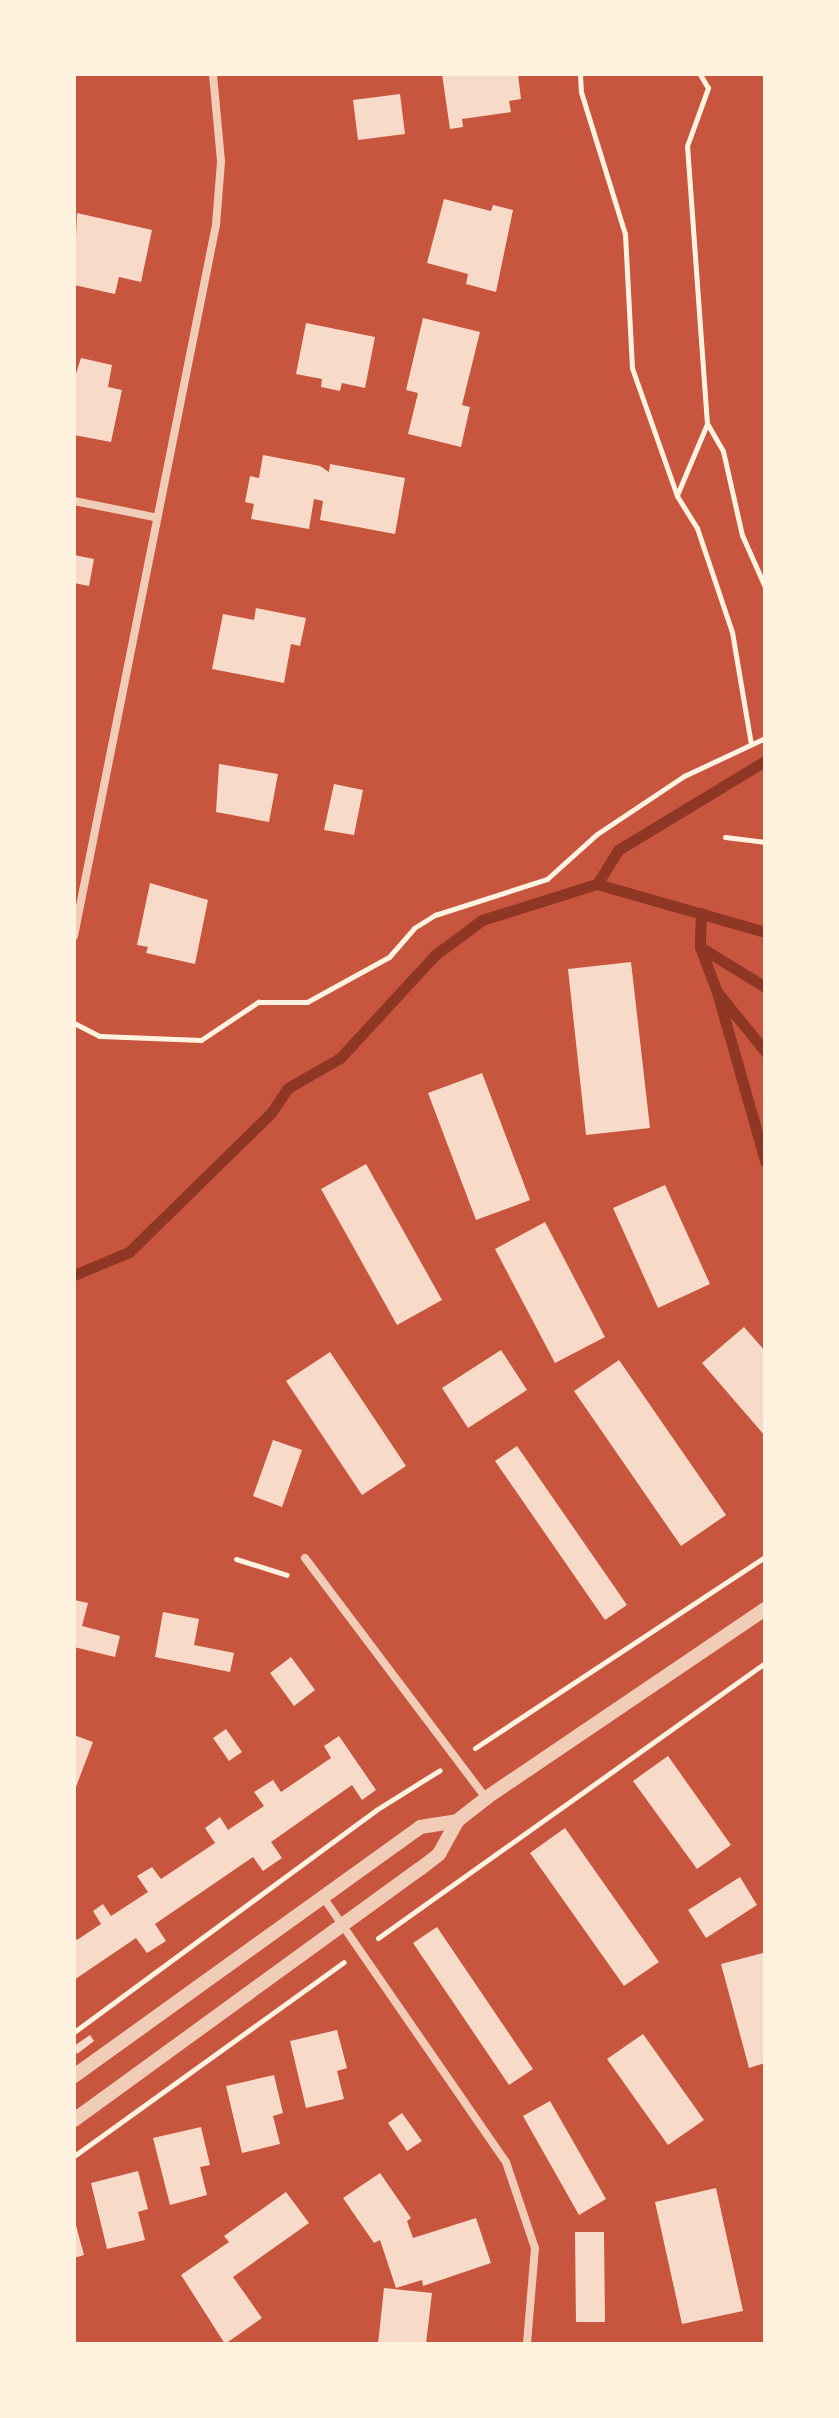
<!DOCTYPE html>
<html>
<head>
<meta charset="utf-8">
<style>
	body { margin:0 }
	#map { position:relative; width:839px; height:2418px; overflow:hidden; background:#c8553d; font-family:"Times New Roman",serif }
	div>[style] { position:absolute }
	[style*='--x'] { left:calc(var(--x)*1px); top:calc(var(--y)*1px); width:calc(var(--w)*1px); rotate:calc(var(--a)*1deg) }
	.stream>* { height:11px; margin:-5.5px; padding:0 5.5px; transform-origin:5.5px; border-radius:5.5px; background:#8f3625 }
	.building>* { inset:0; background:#f7dbc8 }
	.path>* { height:5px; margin:-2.5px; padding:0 2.5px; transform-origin:2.5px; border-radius:2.5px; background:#fff3e0 }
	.minor>* { height:8px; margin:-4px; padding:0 4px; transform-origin:4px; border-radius:4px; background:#f1ccb7 }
	.tertiary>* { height:14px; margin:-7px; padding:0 7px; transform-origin:7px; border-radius:7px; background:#f1ccb7 }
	span { translate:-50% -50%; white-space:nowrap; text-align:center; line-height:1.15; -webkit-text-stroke:6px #fff3e0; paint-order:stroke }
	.frame { position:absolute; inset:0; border:76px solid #fff3e0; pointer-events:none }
</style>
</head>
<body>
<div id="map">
	<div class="stream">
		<div style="--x:597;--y:884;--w:40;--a:-58"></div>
		<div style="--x:618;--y:850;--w:172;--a:-31.2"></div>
		<div style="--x:701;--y:913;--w:34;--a:92"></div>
		<div style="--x:700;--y:947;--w:48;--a:69.3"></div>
		<div style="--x:717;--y:992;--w:76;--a:50.9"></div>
		<div style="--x:700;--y:947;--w:76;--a:31.6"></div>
		<div style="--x:717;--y:992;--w:176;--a:74.1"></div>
		<div style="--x:74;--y:1275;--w:60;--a:-22.7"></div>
		<div style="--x:129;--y:1252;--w:199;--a:-44.4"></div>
		<div style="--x:271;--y:1113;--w:30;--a:-56"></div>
		<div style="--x:288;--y:1088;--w:60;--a:-30"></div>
		<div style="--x:340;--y:1058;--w:140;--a:-47.3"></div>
		<div style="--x:435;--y:955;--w:59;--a:-36.7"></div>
		<div style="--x:482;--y:920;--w:121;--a:-17.4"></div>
		<div style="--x:597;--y:884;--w:175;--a:15.9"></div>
	</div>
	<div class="building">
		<div style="clip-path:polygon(442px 74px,518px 74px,521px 99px,509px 101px,511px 112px,462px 119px,463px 127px,450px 129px)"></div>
		<div style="clip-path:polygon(400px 94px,405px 134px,358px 140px,353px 100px)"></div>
		<div style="clip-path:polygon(444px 199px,491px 211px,493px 205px,513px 210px,496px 292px,466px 284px,468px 274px,427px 263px)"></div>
		<div style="clip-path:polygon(77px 213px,152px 230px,141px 282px,119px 277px,115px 294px,74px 285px)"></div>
		<div style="clip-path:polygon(423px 318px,480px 332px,462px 405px,470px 407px,461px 447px,408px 434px,418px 393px,406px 390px)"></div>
		<div style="clip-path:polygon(306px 323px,375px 337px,365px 388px,342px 383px,340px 391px,321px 387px,322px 379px,296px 374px)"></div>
		<div style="clip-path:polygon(81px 358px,112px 365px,108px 387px,122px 390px,111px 442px,74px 435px,74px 380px)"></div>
		<div style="clip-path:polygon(263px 455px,320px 466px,329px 472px,330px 464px,405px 478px,395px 534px,320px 520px,323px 501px,314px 499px,309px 529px,251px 519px,254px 504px,245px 502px,250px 476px,259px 478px)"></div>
		<div style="clip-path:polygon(74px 555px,94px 559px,89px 586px,74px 583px)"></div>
		<div style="clip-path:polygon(256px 608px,306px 618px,300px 646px,291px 644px,284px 683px,212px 669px,223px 614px,254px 620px)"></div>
		<div style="clip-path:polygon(219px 764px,278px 774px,269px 822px,216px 812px)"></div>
		<div style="clip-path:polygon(334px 784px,363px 790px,354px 835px,324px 830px)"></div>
		<div style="clip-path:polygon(150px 883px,208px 900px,195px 964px,146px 953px,148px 947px,137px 945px)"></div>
		<div style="clip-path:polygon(631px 962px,650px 1128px,586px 1135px,568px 969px)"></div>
		<div style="clip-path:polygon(482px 1073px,530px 1200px,476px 1220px,428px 1093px)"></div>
		<div style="clip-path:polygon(366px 1164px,442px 1300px,397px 1325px,321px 1189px)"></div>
		<div style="clip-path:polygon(665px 1185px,710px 1284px,658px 1308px,613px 1208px)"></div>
		<div style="clip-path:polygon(545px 1222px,605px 1337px,555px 1363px,495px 1249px)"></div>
		<div style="clip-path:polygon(744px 1327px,765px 1351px,765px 1436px,702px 1363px)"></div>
		<div style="clip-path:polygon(501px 1350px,527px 1390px,468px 1428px,442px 1388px)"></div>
		<div style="clip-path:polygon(330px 1352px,406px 1466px,362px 1495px,286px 1381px)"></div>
		<div style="clip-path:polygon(619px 1360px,726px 1515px,681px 1546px,574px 1391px)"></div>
		<div style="clip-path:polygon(273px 1440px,302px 1450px,282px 1507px,253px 1496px)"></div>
		<div style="clip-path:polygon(517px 1446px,627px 1605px,605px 1620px,495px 1461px)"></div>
		<div style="clip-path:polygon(74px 1600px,88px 1603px,82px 1626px,120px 1636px,115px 1657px,74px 1647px)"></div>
		<div style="clip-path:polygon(163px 1612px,199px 1619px,194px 1645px,234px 1653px,230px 1672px,155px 1657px)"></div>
		<div style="clip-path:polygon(291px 1657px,315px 1690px,294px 1706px,270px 1673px)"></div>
		<div style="clip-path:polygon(226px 1729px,242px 1752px,229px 1761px,213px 1738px)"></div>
		<div style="clip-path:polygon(74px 1735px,93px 1742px,74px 1792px)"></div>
		<div style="clip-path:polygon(339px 1736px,376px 1790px,362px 1800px,352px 1785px,271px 1842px,282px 1858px,263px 1871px,253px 1857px,155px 1924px,166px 1941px,147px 1953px,136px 1938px,74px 1980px,74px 1936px,77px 1940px,101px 1924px,93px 1911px,103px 1904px,111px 1916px,148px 1892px,137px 1876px,152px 1867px,161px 1879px,215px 1843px,205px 1828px,220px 1817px,228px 1830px,264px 1806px,254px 1792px,273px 1780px,281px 1792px,331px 1758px,324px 1746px)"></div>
		<div style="clip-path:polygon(668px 1756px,731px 1845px,697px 1869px,633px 1781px)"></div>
		<div style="clip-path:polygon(565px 1828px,659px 1962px,624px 1986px,530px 1853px)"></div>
		<div style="clip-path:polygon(740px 1877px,757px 1905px,706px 1938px,688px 1910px)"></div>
		<div style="clip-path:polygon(437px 1927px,533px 2069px,509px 2085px,413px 1943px)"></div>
		<div style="clip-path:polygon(763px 1953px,765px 2063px,749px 2068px,721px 1964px)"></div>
		<div style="clip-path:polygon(337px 2030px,347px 2068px,337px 2071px,344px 2099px,306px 2108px,290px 2041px)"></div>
		<div style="clip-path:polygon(643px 2034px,704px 2120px,668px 2145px,607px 2059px)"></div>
		<div style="clip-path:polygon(90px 2035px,94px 2041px,77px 2054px,74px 2046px)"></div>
		<div style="clip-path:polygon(274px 2075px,283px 2113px,273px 2116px,280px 2144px,242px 2153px,226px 2086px)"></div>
		<div style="clip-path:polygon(550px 2101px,606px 2199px,579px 2215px,523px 2116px)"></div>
		<div style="clip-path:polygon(402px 2113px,422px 2141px,407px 2151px,388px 2123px)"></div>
		<div style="clip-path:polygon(201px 2127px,210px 2165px,200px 2167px,207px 2195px,170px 2205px,153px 2138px)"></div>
		<div style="clip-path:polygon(138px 2171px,148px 2209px,138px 2212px,145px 2240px,107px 2249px,91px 2183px)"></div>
		<div style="clip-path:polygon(380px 2173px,411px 2218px,407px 2221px,413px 2238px,476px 2218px,491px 2263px,423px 2286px,422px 2280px,396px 2288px,380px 2240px,374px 2243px,343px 2198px)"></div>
		<div style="clip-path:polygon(716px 2188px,743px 2311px,682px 2324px,655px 2202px)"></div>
		<div style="clip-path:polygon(286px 2192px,309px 2223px,233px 2277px,262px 2318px,225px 2344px,181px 2275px,229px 2242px,224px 2236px)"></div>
		<div style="clip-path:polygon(74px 2218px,84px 2255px,74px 2258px)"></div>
		<div style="clip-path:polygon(575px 2232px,604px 2232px,605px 2322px,576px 2322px)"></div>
		<div style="clip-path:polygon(384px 2288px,432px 2293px,426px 2344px,378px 2344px)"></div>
	</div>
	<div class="path">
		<div style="--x:580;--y:74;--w:18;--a:87"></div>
		<div style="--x:581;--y:92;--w:149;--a:72.8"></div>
		<div style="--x:625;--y:234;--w:134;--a:87"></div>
		<div style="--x:632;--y:368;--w:136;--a:70.6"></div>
		<div style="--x:677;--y:496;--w:38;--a:58"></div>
		<div style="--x:697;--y:528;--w:110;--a:71.4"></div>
		<div style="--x:732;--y:632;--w:114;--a:80.4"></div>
		<div style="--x:708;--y:425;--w:30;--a:60"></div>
		<div style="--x:723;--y:451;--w:86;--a:77.3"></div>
		<div style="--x:742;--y:535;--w:57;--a:66.1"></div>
		<div style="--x:677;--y:495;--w:77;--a:-67.1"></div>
		<div style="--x:707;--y:424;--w:279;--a:-94.1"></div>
		<div style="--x:687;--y:146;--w:62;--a:-70.1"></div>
		<div style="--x:708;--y:88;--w:16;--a:-120"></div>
		<div style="--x:725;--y:837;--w:40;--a:7.1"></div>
		<div style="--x:74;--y:1023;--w:29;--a:27"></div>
		<div style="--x:100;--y:1036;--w:101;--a:2.3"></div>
		<div style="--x:201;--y:1040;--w:69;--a:-33.7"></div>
		<div style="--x:258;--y:1002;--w:49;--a:0"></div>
		<div style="--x:307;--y:1002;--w:94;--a:-28.8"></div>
		<div style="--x:389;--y:957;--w:38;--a:-49"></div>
		<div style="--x:414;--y:928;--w:25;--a:-32"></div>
		<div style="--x:435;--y:915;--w:118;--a:-17.8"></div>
		<div style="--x:547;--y:879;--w:67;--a:-42"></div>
		<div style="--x:597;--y:834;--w:105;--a:-33.7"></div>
		<div style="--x:684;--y:776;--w:89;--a:-25.1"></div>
		<div style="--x:236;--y:1559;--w:53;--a:17.4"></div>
		<div style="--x:475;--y:1748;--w:347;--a:-33.4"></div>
		<div style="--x:378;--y:1938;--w:475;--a:-35.4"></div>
		<div style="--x:74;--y:2032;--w:375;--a:-36.3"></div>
		<div style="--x:376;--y:1810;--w:75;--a:-32"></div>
		<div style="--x:74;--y:2156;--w:332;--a:-35.7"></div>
	</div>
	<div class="minor">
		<div style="--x:74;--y:501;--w:82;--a:11.3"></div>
		<div style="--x:74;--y:936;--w:725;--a:-78.71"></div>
		<div style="--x:216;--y:225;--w:64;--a:-85.5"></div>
		<div style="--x:221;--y:161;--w:87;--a:-95.3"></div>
		<div style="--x:305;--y:1558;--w:301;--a:53"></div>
		<div style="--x:323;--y:1897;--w:322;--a:55.4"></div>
		<div style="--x:506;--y:2162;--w:91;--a:71.4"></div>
		<div style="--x:535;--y:2248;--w:96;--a:94.8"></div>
	</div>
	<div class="tertiary">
		<div style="--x:74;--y:2076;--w:426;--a:-35.7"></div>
		<div style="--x:420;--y:1827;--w:37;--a:-9"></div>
		<div style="--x:74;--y:2120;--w:427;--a:-36"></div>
		<div style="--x:420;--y:1869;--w:24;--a:-38"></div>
		<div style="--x:439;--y:1854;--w:38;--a:-61"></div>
		<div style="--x:457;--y:1821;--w:37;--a:-38"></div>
		<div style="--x:486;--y:1798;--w:337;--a:-34.1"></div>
	</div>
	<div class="frame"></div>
</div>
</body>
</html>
